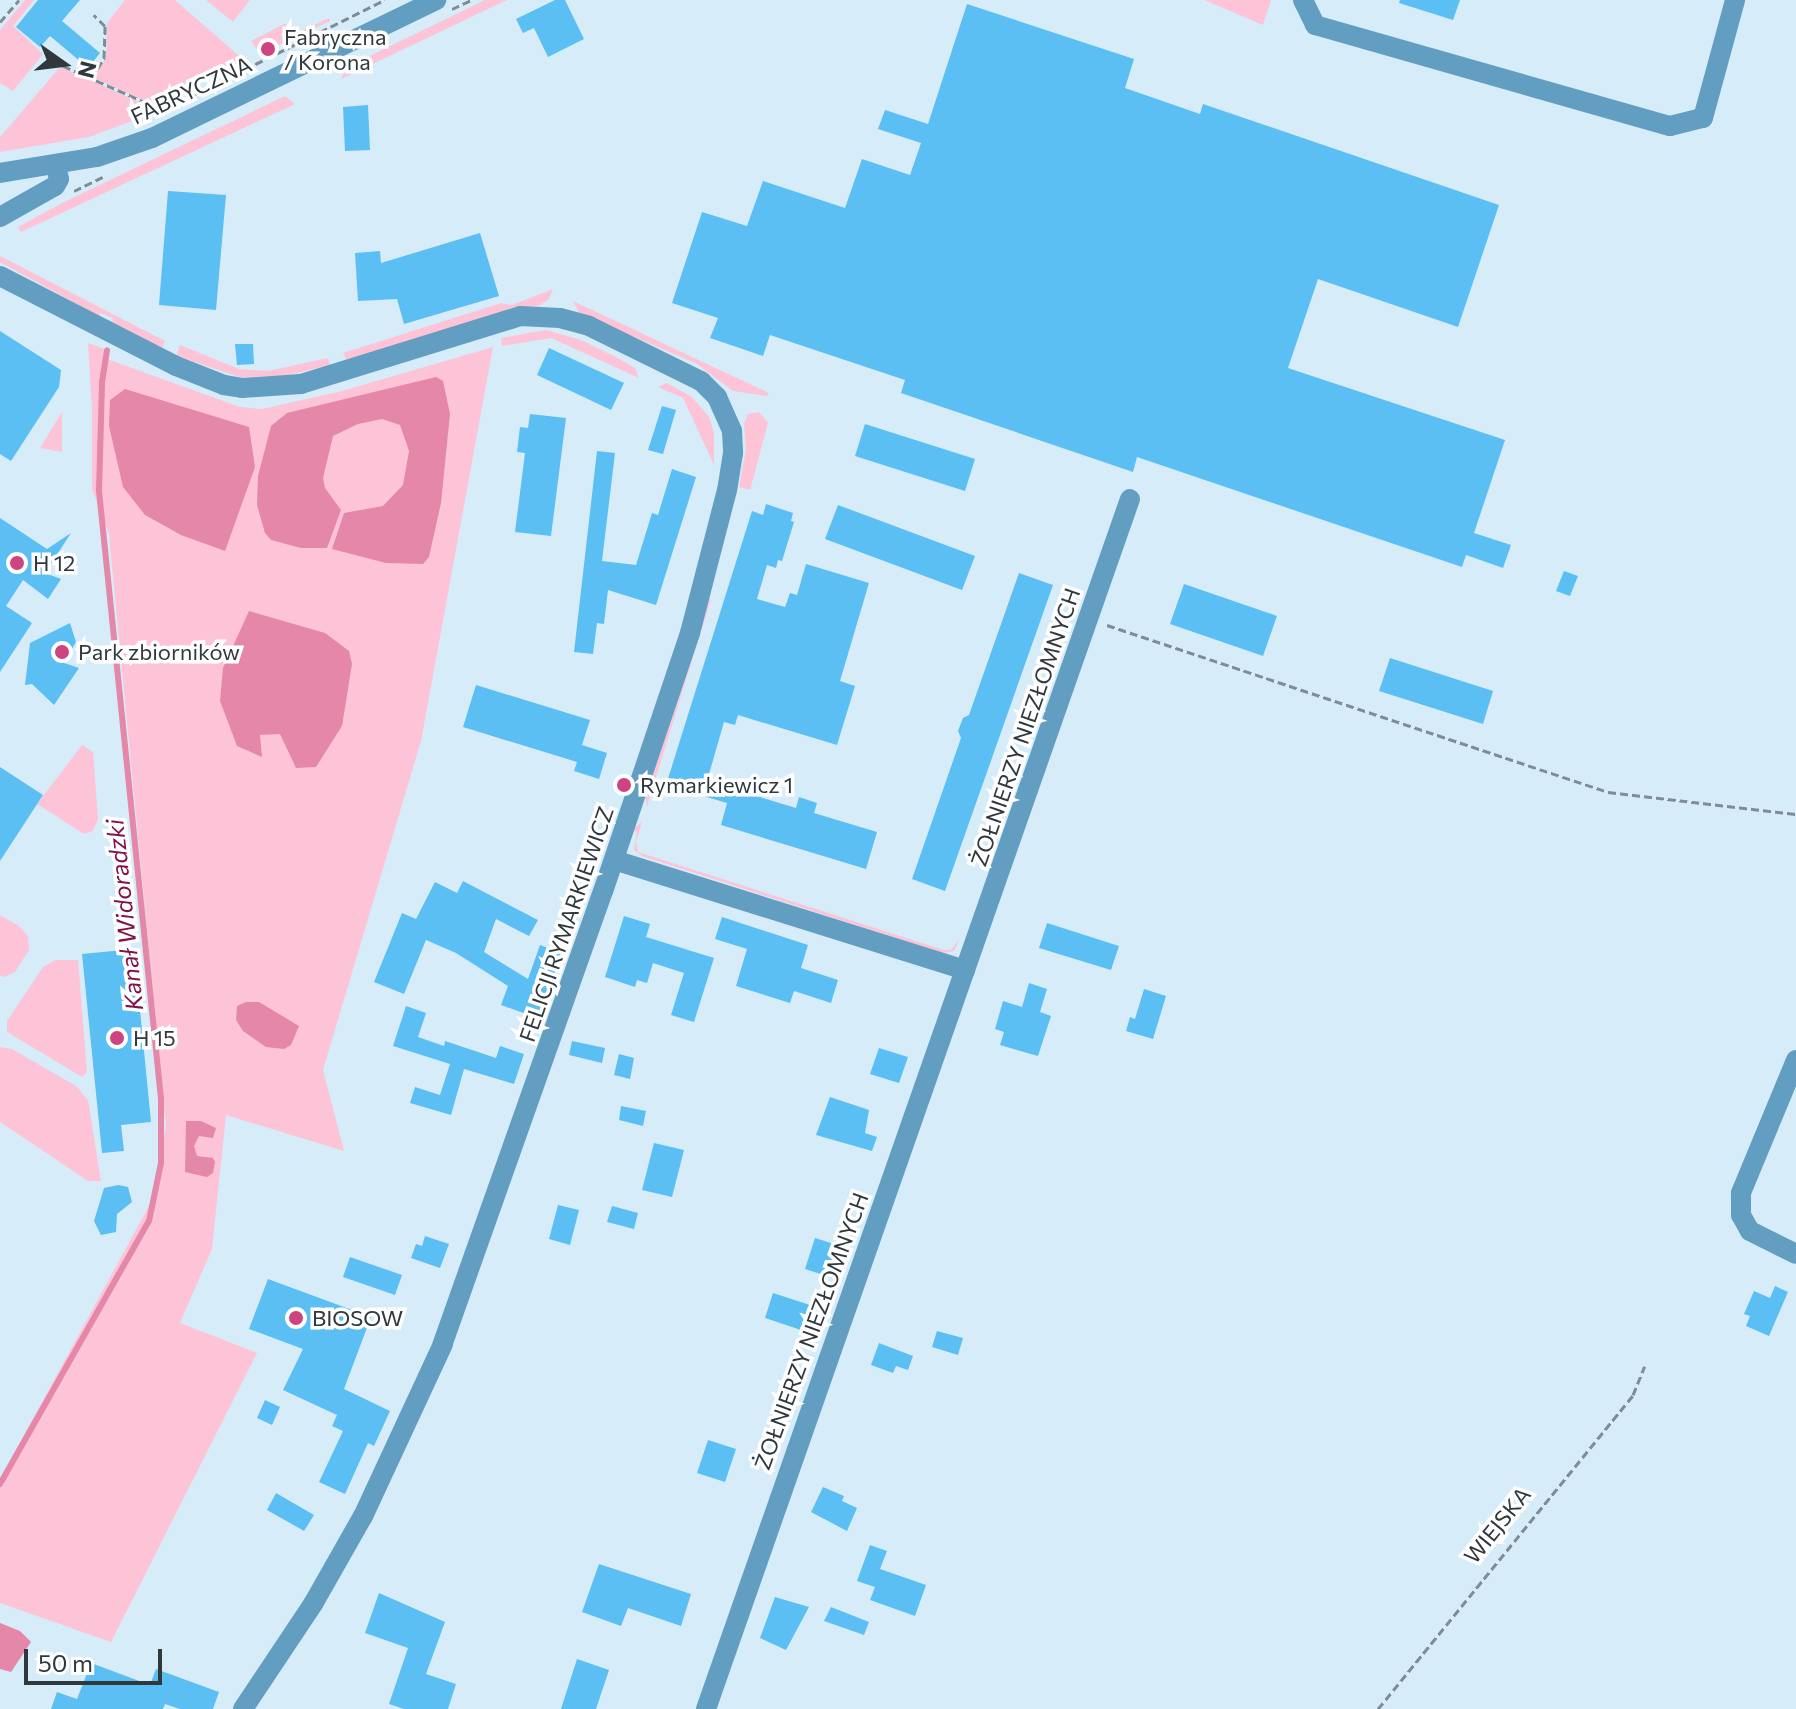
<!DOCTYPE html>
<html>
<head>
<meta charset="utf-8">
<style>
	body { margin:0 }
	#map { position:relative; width:1796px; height:1709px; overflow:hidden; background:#d6ecf9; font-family:Commissioner,sans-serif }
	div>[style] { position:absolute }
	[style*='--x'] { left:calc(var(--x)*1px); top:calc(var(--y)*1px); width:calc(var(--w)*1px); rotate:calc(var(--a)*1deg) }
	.green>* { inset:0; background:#fdc4d7 }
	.water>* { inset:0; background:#e487a8 }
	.stream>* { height:6px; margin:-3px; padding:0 3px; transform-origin:3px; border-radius:3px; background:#e487a8 }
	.building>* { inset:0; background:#5bbff4 }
	.path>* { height:3px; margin-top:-1.5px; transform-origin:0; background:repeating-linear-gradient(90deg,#7d8c95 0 8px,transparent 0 12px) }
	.minor>* { height:20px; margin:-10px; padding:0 10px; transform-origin:10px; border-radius:10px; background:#619ec1 }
	.dots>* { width:22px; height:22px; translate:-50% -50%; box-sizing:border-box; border:4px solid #fff; border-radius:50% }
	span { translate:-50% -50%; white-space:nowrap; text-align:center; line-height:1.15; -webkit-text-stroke:7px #fff; paint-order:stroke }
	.poi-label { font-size:22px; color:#2f383d }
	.left { translate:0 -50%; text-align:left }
	.street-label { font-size:22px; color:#2f383d }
	.water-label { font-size:24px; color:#811149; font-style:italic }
	.north { position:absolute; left:24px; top:24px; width:80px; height:80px; -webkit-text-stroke:6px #fff; paint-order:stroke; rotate:104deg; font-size:22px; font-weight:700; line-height:32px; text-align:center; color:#2f383d }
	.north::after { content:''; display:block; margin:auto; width:28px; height:36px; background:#2f383d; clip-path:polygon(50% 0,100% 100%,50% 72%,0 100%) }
	.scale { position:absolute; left:24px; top:1649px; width:138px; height:36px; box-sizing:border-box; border:4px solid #2f383d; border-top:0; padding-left:10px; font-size:24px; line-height:28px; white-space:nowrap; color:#2f383d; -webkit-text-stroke:6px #fff; paint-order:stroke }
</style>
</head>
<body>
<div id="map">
	<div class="green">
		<div style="clip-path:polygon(25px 0,34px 0,13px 26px,43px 54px,13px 91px,0 83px,0 30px)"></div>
		<div style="clip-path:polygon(125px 0,175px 0,245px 61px,201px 82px,159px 110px,155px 105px,93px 78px,106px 58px,107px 23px)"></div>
		<div style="clip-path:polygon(206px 0,250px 0,233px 22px)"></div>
		<div style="clip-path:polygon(485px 0,507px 0,341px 79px,347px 67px)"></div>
		<div style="clip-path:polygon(1204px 0,1271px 0,1263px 25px)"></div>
		<div style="clip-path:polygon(329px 18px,330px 21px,260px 54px,251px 41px,284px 24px,292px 25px,297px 33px)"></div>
		<div style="clip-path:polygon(60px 67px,153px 108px,156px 112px,89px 137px,0 152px,0 137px)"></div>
		<div style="clip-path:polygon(285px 96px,295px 104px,21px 232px,18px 227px,64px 202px)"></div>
		<div style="clip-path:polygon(0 256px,165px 341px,162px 348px,112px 323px,113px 318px,100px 313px,99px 316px,0 262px)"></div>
		<div style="clip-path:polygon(553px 289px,549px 299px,539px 306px,514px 308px,347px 361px,343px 353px,501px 303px,512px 305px)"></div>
		<div style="clip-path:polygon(573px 301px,769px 393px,767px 396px,733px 391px,697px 364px,579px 313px)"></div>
		<div style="clip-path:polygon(546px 330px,581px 340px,614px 356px,635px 368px,639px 378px,551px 338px,502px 346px,501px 338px)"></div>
		<div style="clip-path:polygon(88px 343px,104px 349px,107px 359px,240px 407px,262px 409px,342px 391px,493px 347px,421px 741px,323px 1070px,344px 1151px,226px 1115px,212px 1249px,180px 1323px,257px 1353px,111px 1642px,0 1603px,0 1479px,150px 1204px,166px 1127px,109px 534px,92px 489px,92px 408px)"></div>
		<div style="clip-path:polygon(180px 345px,239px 369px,268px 371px,328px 358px,330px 365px,285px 376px,240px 377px,176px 356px)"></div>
		<div style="clip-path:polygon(667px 383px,692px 397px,709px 417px,714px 433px,714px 465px,683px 398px,658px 387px)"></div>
		<div style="clip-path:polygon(62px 412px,62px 452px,40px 448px)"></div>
		<div style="clip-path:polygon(759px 412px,768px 423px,750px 490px,739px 487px,746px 449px,744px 424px,748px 414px)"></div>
		<div style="clip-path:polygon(708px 599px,711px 599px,647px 806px,645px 796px)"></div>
		<div style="clip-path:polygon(82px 745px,93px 752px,98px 819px,93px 831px,84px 834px,37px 804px)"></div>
		<div style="clip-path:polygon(642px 822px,636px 842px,638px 852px,944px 950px,951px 950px,960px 938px,954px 951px,943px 953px,642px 856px,634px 850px,637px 832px,632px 830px)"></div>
		<div style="clip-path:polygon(0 915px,19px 926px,28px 936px,29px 950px,15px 972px,4px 977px,0 976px)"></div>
		<div style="clip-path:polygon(55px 960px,78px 960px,87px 1072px,82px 1077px,7px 1032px,7px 1021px,43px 967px)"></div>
		<div style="clip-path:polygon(0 1047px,12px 1049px,76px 1086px,88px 1100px,101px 1181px,88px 1181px,0 1122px)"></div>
	</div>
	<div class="water">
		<div style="clip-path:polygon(436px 377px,443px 381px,450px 414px,441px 503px,429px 557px,423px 564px,386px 563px,332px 549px,344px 513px,383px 506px,403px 485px,409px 451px,400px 425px,382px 419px,358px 424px,333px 436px,323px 478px,325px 488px,341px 510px,327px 548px,301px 548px,271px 540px,265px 533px,257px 505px,258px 476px,271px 426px,287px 413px)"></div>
		<div style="clip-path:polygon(125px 389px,249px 427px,255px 467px,225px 551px,181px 535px,145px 515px,123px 487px,109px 426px,110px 400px)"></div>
		<div style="clip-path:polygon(249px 611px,325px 633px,349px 651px,352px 664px,342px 726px,316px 767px,296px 768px,280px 734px,260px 735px,262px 757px,237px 746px,220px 701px,223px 668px)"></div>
		<div style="clip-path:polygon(246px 1002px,259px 1002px,299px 1026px,291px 1045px,284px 1049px,266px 1047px,243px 1031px,236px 1020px,237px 1006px)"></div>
		<div style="clip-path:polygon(186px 1121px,201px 1121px,216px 1128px,213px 1138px,199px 1136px,194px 1146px,197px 1156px,213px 1158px,215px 1162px,213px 1173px,207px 1177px,185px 1172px)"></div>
		<div style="clip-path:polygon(0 1623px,20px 1631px,31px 1642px,11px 1672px,0 1669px)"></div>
	</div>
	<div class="stream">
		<div style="--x:0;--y:1484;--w:302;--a:-60.5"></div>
		<div style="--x:149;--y:1221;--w:59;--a:-78.3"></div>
		<div style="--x:161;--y:1163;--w:64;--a:-90"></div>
		<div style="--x:161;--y:1099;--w:611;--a:-95.82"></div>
		<div style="--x:99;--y:491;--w:109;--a:-88.4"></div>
		<div style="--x:102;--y:382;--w:32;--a:-81"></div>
	</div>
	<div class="building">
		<div style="clip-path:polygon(38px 0,80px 0,62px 21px,100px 53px,88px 68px,50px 36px,40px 47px,16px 27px)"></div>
		<div style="clip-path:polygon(555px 0,565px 0,584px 39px,548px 57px,534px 28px,523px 33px,516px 19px)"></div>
		<div style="clip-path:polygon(1400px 0,1460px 0,1453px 20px,1399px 3px)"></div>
		<div style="clip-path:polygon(967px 4px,1134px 59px,1125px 88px,1200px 114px,1203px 104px,1499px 205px,1458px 327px,1318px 279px,1288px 368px,1505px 440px,1474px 533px,1511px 545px,1503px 568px,1466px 555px,1462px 567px,1137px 457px,1133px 472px,901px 393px,905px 380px,770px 335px,763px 356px,710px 338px,718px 318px,672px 303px,702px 212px,747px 226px,763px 181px,845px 208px,862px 159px,910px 175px,921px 143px,878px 129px,885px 110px,928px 124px)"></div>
		<div style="clip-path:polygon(368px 105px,370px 150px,345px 151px,343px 107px)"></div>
		<div style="clip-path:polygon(168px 191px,226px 195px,216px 310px,159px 305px)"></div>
		<div style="clip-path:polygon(480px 233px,499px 296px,404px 324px,397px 299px,358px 301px,355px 253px,380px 251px,381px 263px)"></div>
		<div style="clip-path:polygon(0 331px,61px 370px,59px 387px,11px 461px,0 454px)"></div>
		<div style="clip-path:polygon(235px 344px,253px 344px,254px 364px,237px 365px)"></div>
		<div style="clip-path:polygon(549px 348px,624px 383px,611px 410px,537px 375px)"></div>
		<div style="clip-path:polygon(662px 406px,676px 410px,663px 454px,648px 450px)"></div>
		<div style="clip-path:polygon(530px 414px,566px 418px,551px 536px,515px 532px,525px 453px,517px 452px,520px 427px,528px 428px)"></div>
		<div style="clip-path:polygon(865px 424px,975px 459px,965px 491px,855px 456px)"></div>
		<div style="clip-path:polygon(597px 451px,615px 453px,602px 561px,636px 565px,652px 513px,658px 515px,672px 469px,696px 477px,656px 605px,608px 590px,604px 624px,597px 623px,593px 654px,574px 652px)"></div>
		<div style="clip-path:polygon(766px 504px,793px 513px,791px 521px,794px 522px,782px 561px,778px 560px,776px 568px,767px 565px,757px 599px,785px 607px,790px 593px,797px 595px,806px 564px,869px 583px,840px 681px,855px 686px,837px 745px,738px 715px,735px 725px,724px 722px,707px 781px,796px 808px,799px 797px,817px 803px,814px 813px,877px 832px,866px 869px,721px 825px,727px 803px,666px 785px,752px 511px,763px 515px)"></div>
		<div style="clip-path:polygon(838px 505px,975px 556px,962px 590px,825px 539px)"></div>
		<div style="clip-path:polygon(0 518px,47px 549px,71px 533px,45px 573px,61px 579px,48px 599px,23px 580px,6px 606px,32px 623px,0 672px)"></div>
		<div style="clip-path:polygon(1564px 571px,1578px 576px,1570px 596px,1556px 591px)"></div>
		<div style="clip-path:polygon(1019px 573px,1053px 585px,945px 891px,912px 879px,961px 738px,958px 731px,963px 718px,969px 715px)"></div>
		<div style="clip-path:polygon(1184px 584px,1277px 616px,1263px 656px,1170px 624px)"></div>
		<div style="clip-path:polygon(70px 623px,76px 642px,64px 663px,79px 668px,54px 705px,32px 684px,25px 685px,30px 643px)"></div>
		<div style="clip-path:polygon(1390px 658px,1493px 691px,1483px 724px,1379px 691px)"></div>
		<div style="clip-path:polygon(476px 685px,590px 720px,582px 745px,607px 753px,599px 779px,574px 771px,577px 762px,463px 727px)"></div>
		<div style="clip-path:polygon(0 767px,43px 795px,0 861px)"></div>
		<div style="clip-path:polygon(463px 881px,538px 920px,529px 936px,496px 919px,484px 952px,528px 979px,540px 945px,562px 953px,538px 1018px,501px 1005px,508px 986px,456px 953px,426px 940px,404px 994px,374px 982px,402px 913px,416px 919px,435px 882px,457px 893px)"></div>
		<div style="clip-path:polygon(624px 916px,650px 924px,646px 937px,714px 958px,694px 1022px,671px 1015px,684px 973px,653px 963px,647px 983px,637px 980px,635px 987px,605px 977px)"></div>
		<div style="clip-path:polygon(722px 917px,808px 945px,801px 968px,838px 980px,831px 1003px,794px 991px,790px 1003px,736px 986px,747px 949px,715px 939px)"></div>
		<div style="clip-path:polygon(1047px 923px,1119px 946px,1111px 970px,1039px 948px)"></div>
		<div style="clip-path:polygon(134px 949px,151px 1122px,121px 1125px,124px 1151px,102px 1153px,82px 954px)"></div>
		<div style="clip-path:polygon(1029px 983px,1047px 989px,1040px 1012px,1051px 1016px,1038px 1056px,1000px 1045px,1004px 1032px,995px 1029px,1003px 1001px,1022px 1007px)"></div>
		<div style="clip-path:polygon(1144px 989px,1166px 996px,1153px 1039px,1126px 1031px,1130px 1017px,1135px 1019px)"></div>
		<div style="clip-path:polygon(406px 1006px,426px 1013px,418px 1037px,444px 1046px,445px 1041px,496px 1058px,500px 1046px,524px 1054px,514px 1084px,464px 1069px,451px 1115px,410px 1103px,415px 1087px,440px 1095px,450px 1064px,393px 1046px)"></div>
		<div style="clip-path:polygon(572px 1041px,605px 1048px,602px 1063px,569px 1055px)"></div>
		<div style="clip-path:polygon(879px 1048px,908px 1057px,899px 1083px,870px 1074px)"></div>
		<div style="clip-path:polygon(619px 1054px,634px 1058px,630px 1079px,614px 1075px)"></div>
		<div style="clip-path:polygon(830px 1097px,869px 1110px,865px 1133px,877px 1137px,872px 1151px,816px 1135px)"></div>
		<div style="clip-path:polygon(621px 1106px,646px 1111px,643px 1126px,619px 1120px)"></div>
		<div style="clip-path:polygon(654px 1143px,684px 1150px,672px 1197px,642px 1190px)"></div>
		<div style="clip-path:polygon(118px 1185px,128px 1187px,132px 1202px,117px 1214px,116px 1232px,101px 1235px,94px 1221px,104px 1188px)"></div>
		<div style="clip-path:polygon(558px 1205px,579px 1210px,570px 1245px,549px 1239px)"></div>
		<div style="clip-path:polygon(612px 1206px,638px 1213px,634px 1229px,607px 1222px)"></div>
		<div style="clip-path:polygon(425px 1236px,449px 1244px,440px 1268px,411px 1258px,416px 1244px,422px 1246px)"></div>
		<div style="clip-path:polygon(815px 1238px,850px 1249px,836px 1279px,805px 1269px)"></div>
		<div style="clip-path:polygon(350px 1257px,402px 1275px,395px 1295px,343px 1277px)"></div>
		<div style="clip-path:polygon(268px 1279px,371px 1317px,344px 1389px,390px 1411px,374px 1446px,368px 1443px,345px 1494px,319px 1482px,343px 1431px,332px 1426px,337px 1415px,283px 1390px,303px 1349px,249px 1329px)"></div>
		<div style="clip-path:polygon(1775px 1286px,1788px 1292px,1769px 1336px,1746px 1326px,1750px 1316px,1744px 1314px,1754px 1291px,1770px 1298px)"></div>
		<div style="clip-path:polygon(773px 1293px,810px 1305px,801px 1330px,765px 1318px)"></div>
		<div style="clip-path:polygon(937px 1331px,963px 1338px,958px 1355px,932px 1347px)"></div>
		<div style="clip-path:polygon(879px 1343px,913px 1356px,908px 1370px,896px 1366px,893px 1373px,871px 1365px)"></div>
		<div style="clip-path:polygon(265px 1400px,280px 1407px,272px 1425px,257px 1418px)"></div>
		<div style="clip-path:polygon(708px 1440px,736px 1449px,725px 1482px,697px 1473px)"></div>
		<div style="clip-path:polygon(823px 1487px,844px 1496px,842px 1501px,857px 1508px,847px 1531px,811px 1512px)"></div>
		<div style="clip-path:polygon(276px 1493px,314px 1515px,304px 1531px,267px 1510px)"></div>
		<div style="clip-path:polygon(870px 1545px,887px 1551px,880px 1569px,926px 1585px,915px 1616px,870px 1600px,875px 1587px,857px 1581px)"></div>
		<div style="clip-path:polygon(599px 1564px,691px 1594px,681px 1626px,628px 1608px,621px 1626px,582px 1612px)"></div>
		<div style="clip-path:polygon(379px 1593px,445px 1622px,426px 1674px,456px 1684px,448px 1709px,404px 1709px,389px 1704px,408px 1648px,365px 1633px)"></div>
		<div style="clip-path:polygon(775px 1597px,809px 1607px,786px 1650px,760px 1638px)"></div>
		<div style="clip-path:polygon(831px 1607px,869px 1622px,864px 1635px,824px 1621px)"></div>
		<div style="clip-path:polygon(577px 1659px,609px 1670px,596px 1709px,561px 1709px)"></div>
		<div style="clip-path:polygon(91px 1663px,150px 1685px,156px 1669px,219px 1692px,213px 1709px,180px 1709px,165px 1704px,163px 1709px,51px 1709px,57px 1692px,77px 1699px)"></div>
	</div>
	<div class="path">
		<div style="--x:452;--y:9;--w:21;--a:-25"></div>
		<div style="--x:0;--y:22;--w:29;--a:-49"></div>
		<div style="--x:52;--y:61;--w:111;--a:23.8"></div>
		<div style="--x:154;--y:106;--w:7;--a:56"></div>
		<div style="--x:91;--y:79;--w:25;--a:-58"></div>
		<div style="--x:104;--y:58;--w:32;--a:-88"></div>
		<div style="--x:105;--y:26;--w:16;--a:-135"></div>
		<div style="--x:191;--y:96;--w:216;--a:-26.4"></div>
		<div style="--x:74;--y:191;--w:32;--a:-26"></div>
		<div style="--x:1107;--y:625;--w:528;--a:18.43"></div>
		<div style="--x:1608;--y:792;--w:189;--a:6.7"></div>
		<div style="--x:1378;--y:1709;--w:405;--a:-50.9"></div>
		<div style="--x:1633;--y:1395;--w:31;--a:-68"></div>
	</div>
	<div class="minor">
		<div style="--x:1303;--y:0;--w:28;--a:64"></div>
		<div style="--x:1315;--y:25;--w:369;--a:15.9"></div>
		<div style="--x:1670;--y:126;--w:34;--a:-14"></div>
		<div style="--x:1703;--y:118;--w:122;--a:-74.8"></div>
		<div style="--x:0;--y:173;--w:98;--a:-9.4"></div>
		<div style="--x:97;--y:157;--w:58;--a:-19.1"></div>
		<div style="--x:152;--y:138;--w:316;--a:-25.9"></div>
		<div style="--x:0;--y:217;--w:63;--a:-29.4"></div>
		<div style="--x:55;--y:186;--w:8;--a:-60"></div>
		<div style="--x:59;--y:179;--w:13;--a:-103"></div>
		<div style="--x:0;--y:276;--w:198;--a:27.1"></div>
		<div style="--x:176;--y:366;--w:52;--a:21.6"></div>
		<div style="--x:224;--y:385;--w:18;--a:9"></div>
		<div style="--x:242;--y:388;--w:59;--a:-3.9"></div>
		<div style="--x:301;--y:384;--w:229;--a:-17.2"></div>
		<div style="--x:520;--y:316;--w:40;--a:2.9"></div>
		<div style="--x:560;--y:318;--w:30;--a:15"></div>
		<div style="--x:589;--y:326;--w:125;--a:26.2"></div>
		<div style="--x:701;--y:381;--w:23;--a:45"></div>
		<div style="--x:717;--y:397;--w:37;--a:66"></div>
		<div style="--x:732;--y:431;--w:22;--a:87"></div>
		<div style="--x:733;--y:453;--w:37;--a:99"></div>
		<div style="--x:727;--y:490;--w:148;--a:104.5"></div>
		<div style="--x:690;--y:633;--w:272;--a:108.6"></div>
		<div style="--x:603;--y:891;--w:480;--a:109.5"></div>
		<div style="--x:443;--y:1344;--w:190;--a:114.9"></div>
		<div style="--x:363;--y:1516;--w:101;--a:119.6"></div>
		<div style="--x:313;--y:1604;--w:126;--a:123.7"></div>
		<div style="--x:614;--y:860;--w:368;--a:17.4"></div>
		<div style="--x:1796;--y:1060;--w:144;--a:112.5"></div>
		<div style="--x:1741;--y:1193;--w:22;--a:90"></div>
		<div style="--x:1741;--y:1215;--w:18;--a:61"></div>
		<div style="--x:1750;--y:1231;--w:51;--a:26.6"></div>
		<div style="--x:706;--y:1709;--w:1282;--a:-70.69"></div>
	</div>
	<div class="dots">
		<div style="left:268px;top:49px;background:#cd4480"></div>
		<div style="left:17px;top:563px;background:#cd4480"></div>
		<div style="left:62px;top:652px;background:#cd4480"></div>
		<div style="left:624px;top:785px;background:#cd4480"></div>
		<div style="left:117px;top:1038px;background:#cd4480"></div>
		<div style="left:296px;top:1318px;background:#cd4480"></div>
	</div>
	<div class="poi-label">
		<span class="left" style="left:284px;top:49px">Fabryczna<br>/ Korona</span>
		<span class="left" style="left:33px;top:563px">H 12</span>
		<span class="left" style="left:78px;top:652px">Park zbiorników</span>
		<span class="left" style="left:640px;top:785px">Rymarkiewicz 1</span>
		<span class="left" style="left:133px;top:1038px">H 15</span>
		<span class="left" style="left:312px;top:1318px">BIOSOW</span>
	</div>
	<div class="street-label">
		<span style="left:191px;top:90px;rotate:-25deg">FABRYCZNA</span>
		<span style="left:1025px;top:727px;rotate:-71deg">ŻOŁNIERZY NIEZŁOMNYCH</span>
		<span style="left:566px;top:924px;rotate:-71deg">FELICJI RYMARKIEWICZ</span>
		<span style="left:811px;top:1331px;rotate:-70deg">ŻOŁNIERZY NIEZŁOMNYCH</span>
		<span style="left:1497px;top:1525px;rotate:-51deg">WIEJSKA</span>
	</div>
	<div class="water-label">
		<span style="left:124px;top:915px;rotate:-96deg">Kanał Widoradzki</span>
	</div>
	<div class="north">N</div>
	<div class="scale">50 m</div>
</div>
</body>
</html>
